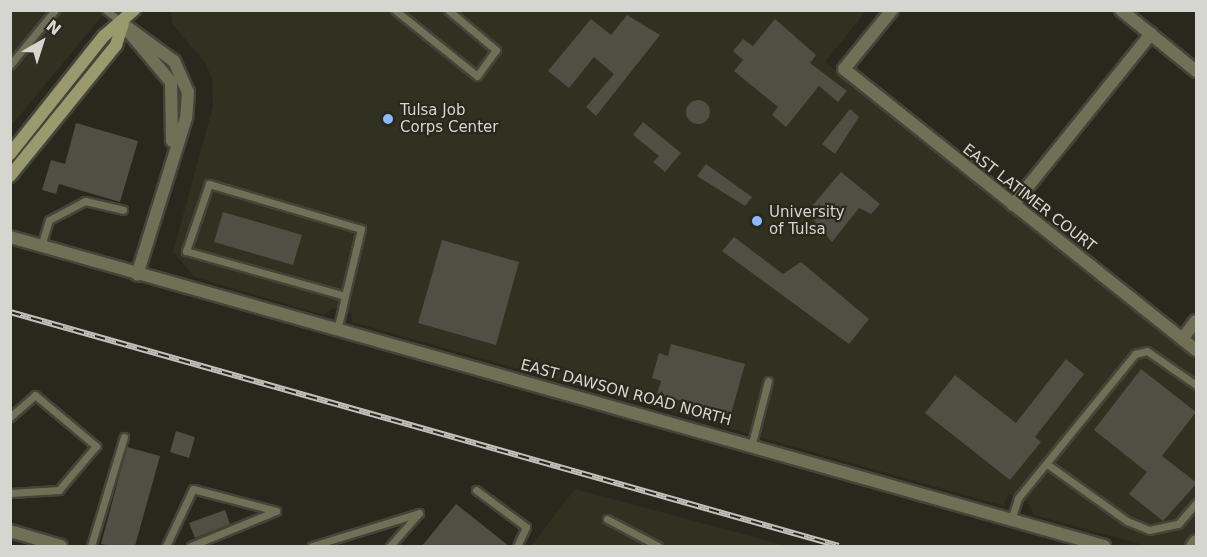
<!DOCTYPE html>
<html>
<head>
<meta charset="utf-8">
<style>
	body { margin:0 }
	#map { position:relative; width:1207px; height:557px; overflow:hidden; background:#28281d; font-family:"DejaVu Sans",sans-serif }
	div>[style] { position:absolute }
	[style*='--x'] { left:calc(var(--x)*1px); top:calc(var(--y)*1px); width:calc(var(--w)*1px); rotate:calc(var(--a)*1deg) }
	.built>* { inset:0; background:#313121 }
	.building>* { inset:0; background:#4f4f43 }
	.round { border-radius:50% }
	.roads { filter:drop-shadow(2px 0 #44443a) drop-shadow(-2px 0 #44443a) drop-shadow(0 2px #44443a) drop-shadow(0 -2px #44443a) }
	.lane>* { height:7px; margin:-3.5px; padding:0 3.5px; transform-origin:3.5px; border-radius:3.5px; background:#707056 }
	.street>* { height:12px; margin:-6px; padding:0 6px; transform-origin:6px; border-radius:6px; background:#707056 }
	.secondary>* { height:12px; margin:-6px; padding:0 6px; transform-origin:6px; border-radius:6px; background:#9a9a6f }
	.rail>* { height:6px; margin-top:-3px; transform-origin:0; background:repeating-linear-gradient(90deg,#28281d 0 11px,#c1c1bb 0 22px); box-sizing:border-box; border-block:2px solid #c1c1bb }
	.dots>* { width:16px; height:16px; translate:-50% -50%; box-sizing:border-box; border:3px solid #28281d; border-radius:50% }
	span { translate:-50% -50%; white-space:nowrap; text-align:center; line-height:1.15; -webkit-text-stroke:4.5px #28281d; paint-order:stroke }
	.poi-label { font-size:15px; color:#d6d6d0 }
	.left { translate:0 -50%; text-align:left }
	.street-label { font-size:15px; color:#d6d6d0 }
	.frame { position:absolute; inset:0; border:12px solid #d6d6d0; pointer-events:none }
	.north { position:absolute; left:12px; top:12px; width:60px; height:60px; -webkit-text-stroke:4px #28281d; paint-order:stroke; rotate:39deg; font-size:16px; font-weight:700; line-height:24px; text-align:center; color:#d6d6d0 }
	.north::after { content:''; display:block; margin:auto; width:21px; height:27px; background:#d6d6d0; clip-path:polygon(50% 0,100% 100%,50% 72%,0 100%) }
</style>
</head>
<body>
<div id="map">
	<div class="built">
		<div style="clip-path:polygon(11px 11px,106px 11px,11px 126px)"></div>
		<div style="clip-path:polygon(171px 11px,866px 11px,825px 62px,1196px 361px,1196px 546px,1147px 546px,1034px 515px,1027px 501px,1008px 494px,1004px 506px,352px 322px,351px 313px,333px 308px,324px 315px,195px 277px,173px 252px,213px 106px,212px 79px,205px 62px,172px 24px)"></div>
		<div style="clip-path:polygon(575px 489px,739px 533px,787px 546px,531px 546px)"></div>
	</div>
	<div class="building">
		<div style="clip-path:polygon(627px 15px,660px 35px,596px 116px,586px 107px,614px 74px,594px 57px,569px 88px,548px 71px,591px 19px,611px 35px)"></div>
		<div style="clip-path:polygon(775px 19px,816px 55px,810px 63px,847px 91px,838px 102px,819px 86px,786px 127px,772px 115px,778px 107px,734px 71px,743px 60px,733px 51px,743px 39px,753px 46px)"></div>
		<div class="round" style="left:686px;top:100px;width:24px;height:24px"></div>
		<div style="clip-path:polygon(850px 109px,859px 117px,835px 154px,822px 144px)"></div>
		<div style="clip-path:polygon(643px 122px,681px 153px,665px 172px,653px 162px,659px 156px,633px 135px)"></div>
		<div style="clip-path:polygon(76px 123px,138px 141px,120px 202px,59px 184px,56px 194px,42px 190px,51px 160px,65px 164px)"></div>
		<div style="clip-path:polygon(706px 164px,752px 197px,745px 206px,697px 176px)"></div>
		<div style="clip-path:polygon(841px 172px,880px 204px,871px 214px,859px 208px,832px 242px,807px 212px)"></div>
		<div style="clip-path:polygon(223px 212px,302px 235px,293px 265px,214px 242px)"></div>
		<div style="clip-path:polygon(734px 237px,783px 274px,801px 262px,869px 319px,849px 344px,722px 251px)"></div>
		<div style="clip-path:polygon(442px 240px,519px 262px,496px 345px,418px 323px)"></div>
		<div style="clip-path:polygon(671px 344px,745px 364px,731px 414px,657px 394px,661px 381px,652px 378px,659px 353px,668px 356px)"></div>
		<div style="clip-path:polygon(1066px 359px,1084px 374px,1035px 437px,1041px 442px,1010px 480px,925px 413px,955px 375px,1016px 423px)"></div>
		<div style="clip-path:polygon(1141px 369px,1196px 412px,1162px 456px,1197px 483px,1163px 521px,1129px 494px,1147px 472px,1094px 430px)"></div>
		<div style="clip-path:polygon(176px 431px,195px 437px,189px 458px,170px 452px)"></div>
		<div style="clip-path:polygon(127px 447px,160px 456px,135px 546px,111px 546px,101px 544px)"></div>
		<div style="clip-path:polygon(456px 504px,509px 546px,422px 546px)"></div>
		<div style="clip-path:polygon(225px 510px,230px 524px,195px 538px,189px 523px)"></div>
	</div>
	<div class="roads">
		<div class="lane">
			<div style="--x:106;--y:10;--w:22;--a:39"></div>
			<div style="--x:395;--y:10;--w:105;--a:38.8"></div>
			<div style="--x:477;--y:76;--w:32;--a:-54"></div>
			<div style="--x:496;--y:50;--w:62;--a:-140.2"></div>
			<div style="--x:10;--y:65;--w:71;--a:-50.7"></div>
			<div style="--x:41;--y:246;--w:27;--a:-73"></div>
			<div style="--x:49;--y:220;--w:41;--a:-27.8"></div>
			<div style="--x:85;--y:201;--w:39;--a:13"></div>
			<div style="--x:337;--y:330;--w:21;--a:-76"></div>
			<div style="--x:342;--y:310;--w:14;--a:-78"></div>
			<div style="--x:345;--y:296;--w:69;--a:-76.6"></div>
			<div style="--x:361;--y:229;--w:159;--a:-163.5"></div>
			<div style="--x:209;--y:184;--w:71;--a:108.9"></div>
			<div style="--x:186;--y:251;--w:165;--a:15.8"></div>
			<div style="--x:10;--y:417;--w:33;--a:-41"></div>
			<div style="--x:35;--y:395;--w:80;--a:39.9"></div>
			<div style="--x:96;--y:446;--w:57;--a:130.1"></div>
			<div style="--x:59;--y:490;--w:49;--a:176.5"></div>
			<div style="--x:752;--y:443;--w:64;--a:-75.5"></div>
			<div style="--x:1047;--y:464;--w:98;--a:35.5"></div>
			<div style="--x:1127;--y:521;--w:24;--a:22"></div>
			<div style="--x:1149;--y:530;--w:30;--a:-12"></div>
			<div style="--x:1178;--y:524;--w:28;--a:-49"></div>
			<div style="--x:476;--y:490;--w:62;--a:36.5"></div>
			<div style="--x:526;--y:527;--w:21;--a:115"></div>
			<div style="--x:607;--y:519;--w:58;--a:27.9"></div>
			<div style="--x:1011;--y:520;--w:23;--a:-72"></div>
			<div style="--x:1018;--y:498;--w:186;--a:-50.9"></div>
			<div style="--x:1135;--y:354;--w:12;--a:-14"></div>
			<div style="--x:1147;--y:351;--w:60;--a:34.8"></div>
			<div style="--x:91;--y:546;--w:114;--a:-73.2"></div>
			<div style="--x:166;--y:546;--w:63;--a:-64.7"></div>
			<div style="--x:193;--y:489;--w:86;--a:14.8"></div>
			<div style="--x:276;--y:511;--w:92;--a:157.6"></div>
			<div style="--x:312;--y:546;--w:112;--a:-17.1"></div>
			<div style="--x:419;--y:513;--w:44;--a:131.3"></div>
		</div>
		<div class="street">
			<div style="--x:892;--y:10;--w:76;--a:129.1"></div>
			<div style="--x:844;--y:69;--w:450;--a:38.6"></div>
			<div style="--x:1121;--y:10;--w:97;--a:39.1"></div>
			<div style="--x:123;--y:24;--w:63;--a:36"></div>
			<div style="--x:174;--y:61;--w:34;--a:66"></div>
			<div style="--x:188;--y:92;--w:26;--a:94"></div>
			<div style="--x:186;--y:118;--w:164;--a:107.3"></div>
			<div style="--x:123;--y:25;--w:75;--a:49.9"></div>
			<div style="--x:171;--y:82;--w:59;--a:89"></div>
			<div style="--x:1013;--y:205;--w:220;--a:-51.1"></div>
			<div style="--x:10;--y:237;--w:1137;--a:15.77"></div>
			<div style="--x:1183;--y:338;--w:21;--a:-53"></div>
			<div style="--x:10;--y:531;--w:53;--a:16.4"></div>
			<div style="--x:1192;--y:546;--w:6;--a:-51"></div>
		</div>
		<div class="secondary">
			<div style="--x:10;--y:154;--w:151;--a:-51.5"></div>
			<div style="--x:104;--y:36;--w:40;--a:-41"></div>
			<div style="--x:10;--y:176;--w:169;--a:-51"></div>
			<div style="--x:116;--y:45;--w:22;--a:-72"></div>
		</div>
	</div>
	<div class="rail">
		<div style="--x:10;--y:312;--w:861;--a:15.76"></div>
	</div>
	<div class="dots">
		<div style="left:388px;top:119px;background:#8bb9fc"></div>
		<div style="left:757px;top:221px;background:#8bb9fc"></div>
	</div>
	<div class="poi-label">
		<span class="left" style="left:400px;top:119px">Tulsa Job<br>Corps Center</span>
		<span class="left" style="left:769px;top:221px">University<br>of Tulsa</span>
	</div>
	<div class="street-label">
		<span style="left:1029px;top:198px;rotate:38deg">EAST LATIMER COURT</span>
		<span style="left:626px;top:393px;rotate:15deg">EAST DAWSON ROAD NORTH</span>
	</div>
	<div class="frame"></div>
	<div class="north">N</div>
</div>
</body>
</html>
